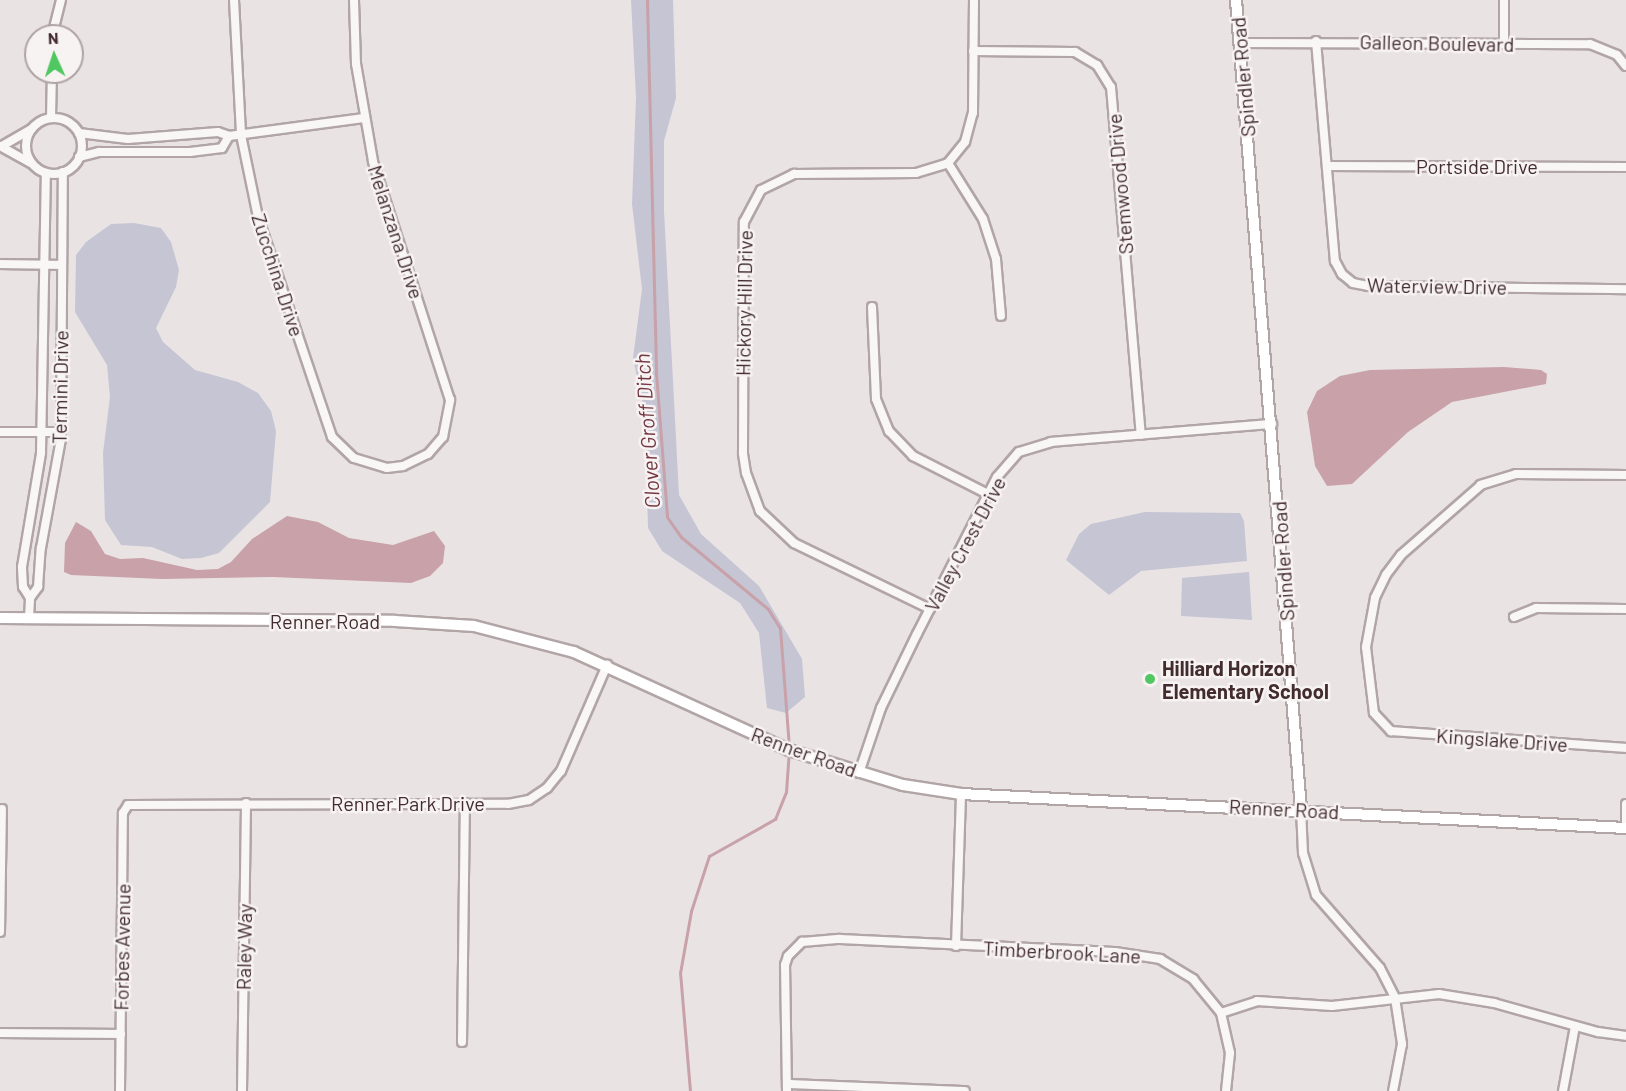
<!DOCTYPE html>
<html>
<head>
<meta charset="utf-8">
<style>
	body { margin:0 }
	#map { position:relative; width:1626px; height:1091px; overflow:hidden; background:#eae3e4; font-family:Barlow,sans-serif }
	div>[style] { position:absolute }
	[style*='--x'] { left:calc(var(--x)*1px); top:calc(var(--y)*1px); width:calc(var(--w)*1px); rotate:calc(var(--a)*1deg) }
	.green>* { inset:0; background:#c5c5d4 }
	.water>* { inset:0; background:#c8a1a9 }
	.stream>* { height:3px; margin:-1.5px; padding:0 1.5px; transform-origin:1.5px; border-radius:1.5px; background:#c8a1a9 }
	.roads { filter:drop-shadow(2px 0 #b1a5a6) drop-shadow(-2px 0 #b1a5a6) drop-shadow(0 2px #b1a5a6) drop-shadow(0 -2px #b1a5a6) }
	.street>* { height:8px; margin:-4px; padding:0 4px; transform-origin:4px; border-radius:4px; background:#f9f6f6 }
	.street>.ring { margin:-4px; padding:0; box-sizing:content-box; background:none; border:8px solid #f9f6f6; border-radius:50% }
	.secondary>* { height:10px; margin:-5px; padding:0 5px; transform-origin:5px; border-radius:5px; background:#fff }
	.dots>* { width:16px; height:16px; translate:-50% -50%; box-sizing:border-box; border:3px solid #f8f3f3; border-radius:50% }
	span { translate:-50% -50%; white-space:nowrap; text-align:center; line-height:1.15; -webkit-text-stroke:5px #f8f3f3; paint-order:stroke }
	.street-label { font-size:20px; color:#422c2e }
	.poi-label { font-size:20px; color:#422c2e; font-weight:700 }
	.left { translate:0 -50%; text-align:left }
	.water-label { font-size:21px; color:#743842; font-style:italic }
	.north { position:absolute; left:24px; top:24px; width:60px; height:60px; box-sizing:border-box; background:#f8f3f3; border:2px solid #afa3a4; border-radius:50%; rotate:357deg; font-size:16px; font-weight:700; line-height:24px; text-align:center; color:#422c2e }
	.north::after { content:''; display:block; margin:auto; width:21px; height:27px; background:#50c760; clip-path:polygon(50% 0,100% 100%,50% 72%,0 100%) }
</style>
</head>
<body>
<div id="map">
	<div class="green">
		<div style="clip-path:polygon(631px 0,673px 0,676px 98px,664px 141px,664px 211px,679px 495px,701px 534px,759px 586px,802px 659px,805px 697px,786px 713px,767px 708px,759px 633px,740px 603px,662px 551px,648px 528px,645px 414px,633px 358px,642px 289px,632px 204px,636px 98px)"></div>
		<div style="clip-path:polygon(134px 223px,161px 228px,171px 242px,179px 270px,176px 287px,156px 328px,163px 342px,195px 370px,238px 382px,258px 393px,271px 411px,276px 431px,270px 502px,219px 553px,201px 558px,182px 559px,152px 547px,121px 545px,105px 520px,103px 453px,110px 397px,107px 365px,75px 312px,76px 255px,86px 242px,111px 224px)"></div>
		<div style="clip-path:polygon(1145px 512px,1240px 513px,1244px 521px,1247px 561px,1141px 571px,1109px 595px,1066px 560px,1079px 534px,1091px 524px)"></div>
		<div style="clip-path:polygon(1249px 572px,1252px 620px,1181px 616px,1182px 578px)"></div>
	</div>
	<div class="water">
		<div style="clip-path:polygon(1504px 367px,1541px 370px,1547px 374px,1546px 384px,1452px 402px,1408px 432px,1352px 484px,1327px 486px,1315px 466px,1307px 412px,1317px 391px,1340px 376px,1370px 370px)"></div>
		<div style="clip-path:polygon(287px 516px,318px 522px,349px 538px,393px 545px,434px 531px,445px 546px,443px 563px,430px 576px,411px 583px,273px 577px,162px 579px,71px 575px,64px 572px,65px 543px,76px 522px,91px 531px,105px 554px,120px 559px,143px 558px,197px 570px,218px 569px,231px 562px,252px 539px)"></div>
	</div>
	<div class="stream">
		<div style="--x:647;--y:0;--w:373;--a:88.6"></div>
		<div style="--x:656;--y:373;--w:144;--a:85.6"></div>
		<div style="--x:667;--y:517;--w:24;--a:55"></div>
		<div style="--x:681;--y:537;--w:113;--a:39.6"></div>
		<div style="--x:768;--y:609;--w:22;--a:58"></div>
		<div style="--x:780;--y:628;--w:119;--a:85.7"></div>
		<div style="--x:690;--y:1091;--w:118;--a:-94.8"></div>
		<div style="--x:680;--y:973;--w:63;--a:-79.9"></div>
		<div style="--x:691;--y:911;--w:58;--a:-71.9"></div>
		<div style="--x:709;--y:856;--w:76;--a:-29.3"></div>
		<div style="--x:775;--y:819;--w:29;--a:-68"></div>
		<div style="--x:786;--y:792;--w:39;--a:-86"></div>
	</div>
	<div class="roads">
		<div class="street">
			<div style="--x:234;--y:0;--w:135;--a:87"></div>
			<div style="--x:241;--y:135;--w:84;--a:78.3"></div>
			<div style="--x:258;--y:217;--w:232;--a:71.4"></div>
			<div style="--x:332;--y:437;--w:30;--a:44"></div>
			<div style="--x:354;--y:458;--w:34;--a:17"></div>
			<div style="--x:387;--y:468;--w:16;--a:-7"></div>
			<div style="--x:403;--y:466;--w:28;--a:-26"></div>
			<div style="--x:428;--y:454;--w:23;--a:-49"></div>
			<div style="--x:443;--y:437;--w:38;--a:-79"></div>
			<div style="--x:450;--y:400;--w:251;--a:-107.9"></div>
			<div style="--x:373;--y:161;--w:98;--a:-99.9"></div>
			<div style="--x:356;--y:64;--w:64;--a:-91.8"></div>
			<div style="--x:52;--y:36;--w:37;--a:-76"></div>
			<div style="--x:1316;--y:41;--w:221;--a:85.1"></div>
			<div style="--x:1335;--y:261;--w:15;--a:62"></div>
			<div style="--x:1342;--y:274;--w:14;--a:39"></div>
			<div style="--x:1353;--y:283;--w:15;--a:11"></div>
			<div style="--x:1368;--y:286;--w:258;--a:0.7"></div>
			<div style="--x:1240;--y:43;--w:350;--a:0.2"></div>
			<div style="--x:1590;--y:44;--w:29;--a:22"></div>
			<div style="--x:1617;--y:55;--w:14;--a:51"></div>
			<div style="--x:1504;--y:44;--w:44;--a:-90"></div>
			<div style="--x:973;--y:51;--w:102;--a:0.6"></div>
			<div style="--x:1075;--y:52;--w:26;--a:31"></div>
			<div style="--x:1097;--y:65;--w:26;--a:58"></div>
			<div style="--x:1111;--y:87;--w:349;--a:85.1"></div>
			<div style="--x:51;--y:118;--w:46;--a:-88.8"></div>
			<div class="ring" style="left:26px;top:118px;width:48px;height:48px"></div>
			<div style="--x:79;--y:133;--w:49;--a:7"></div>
			<div style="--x:128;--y:139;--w:90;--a:-4.4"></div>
			<div style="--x:218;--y:132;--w:12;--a:20"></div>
			<div style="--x:229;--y:136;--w:136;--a:-7.6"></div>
			<div style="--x:0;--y:146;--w:35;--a:29"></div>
			<div style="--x:2;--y:146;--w:34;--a:-30"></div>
			<div style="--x:79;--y:157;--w:21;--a:-14"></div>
			<div style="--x:99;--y:152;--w:91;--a:0"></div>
			<div style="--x:190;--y:152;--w:32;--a:-7"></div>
			<div style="--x:222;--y:148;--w:14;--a:-60"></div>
			<div style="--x:948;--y:163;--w:66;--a:58"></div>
			<div style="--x:983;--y:219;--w:42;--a:72"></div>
			<div style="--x:996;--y:259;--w:57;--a:85"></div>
			<div style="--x:1327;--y:166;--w:299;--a:0.2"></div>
			<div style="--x:0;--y:264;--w:62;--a:0.9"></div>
			<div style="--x:872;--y:307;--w:92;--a:87.5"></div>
			<div style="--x:876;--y:399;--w:35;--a:68"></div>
			<div style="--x:889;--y:431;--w:35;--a:46"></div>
			<div style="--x:913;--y:456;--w:84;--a:26.9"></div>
			<div style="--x:0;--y:432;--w:61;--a:0"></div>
			<div style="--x:1626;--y:475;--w:110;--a:-179.5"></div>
			<div style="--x:1516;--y:474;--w:37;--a:163"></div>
			<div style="--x:1481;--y:485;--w:106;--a:138.8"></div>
			<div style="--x:1401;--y:555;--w:25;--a:127"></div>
			<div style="--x:1386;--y:575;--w:25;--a:116"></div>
			<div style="--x:1375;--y:598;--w:50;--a:100.4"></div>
			<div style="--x:1366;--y:647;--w:66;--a:83.1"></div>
			<div style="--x:1374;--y:713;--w:25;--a:47"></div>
			<div style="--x:1391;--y:731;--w:236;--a:4.1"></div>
			<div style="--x:30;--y:598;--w:14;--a:-54"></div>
			<div style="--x:38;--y:587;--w:39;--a:-86"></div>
			<div style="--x:41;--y:548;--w:111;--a:-79.6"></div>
			<div style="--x:61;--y:439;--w:267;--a:-89.6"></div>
			<div style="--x:930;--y:609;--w:151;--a:-154.1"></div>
			<div style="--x:794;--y:543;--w:47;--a:-136.7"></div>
			<div style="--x:760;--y:511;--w:40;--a:-110.2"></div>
			<div style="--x:746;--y:473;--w:20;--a:-99"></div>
			<div style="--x:743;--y:453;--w:231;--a:-89.8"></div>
			<div style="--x:744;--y:222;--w:36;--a:-62"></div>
			<div style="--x:761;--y:190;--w:37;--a:-26"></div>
			<div style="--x:794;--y:174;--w:122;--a:-0.5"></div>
			<div style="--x:916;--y:173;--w:34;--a:-17"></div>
			<div style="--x:948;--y:163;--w:27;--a:-51"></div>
			<div style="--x:965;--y:142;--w:30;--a:-75"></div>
			<div style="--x:973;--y:113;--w:113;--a:-89.5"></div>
			<div style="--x:1514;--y:617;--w:24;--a:-22"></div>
			<div style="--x:1536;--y:608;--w:90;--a:0.6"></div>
			<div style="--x:29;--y:618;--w:20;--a:-87"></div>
			<div style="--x:30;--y:598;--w:13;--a:-122"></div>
			<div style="--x:23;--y:587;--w:20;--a:-93"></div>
			<div style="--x:22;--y:567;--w:116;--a:-80.5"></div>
			<div style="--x:41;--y:453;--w:280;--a:-89"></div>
			<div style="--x:859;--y:773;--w:69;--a:-71.3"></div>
			<div style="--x:881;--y:708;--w:82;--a:-64.1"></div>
			<div style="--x:917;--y:634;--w:176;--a:-63"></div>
			<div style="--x:997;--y:477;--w:33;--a:-49"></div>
			<div style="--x:1019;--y:452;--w:34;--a:-17"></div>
			<div style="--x:1051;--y:442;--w:222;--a:-4.7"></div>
			<div style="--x:1626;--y:804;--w:21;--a:90"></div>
			<div style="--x:1301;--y:809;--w:44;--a:87.4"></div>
			<div style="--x:1303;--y:853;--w:44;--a:72.8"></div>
			<div style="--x:1316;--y:895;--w:97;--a:48.8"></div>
			<div style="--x:1380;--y:968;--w:34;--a:63"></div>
			<div style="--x:1395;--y:998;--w:47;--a:81.3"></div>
			<div style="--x:1402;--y:1044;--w:48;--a:100.8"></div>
			<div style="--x:0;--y:932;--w:123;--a:-89.1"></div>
			<div style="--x:956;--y:946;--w:152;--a:-88.1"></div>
			<div style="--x:1221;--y:1013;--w:38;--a:-18"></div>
			<div style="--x:1257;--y:1001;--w:75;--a:3.8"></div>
			<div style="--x:1332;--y:1006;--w:108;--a:-6.4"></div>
			<div style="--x:1439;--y:994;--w:56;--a:9.3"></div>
			<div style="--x:1494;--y:1003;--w:108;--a:15.6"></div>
			<div style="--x:1598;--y:1032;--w:28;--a:8"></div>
			<div style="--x:0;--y:1033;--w:121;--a:0.5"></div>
			<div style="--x:462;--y:1042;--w:239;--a:-89.3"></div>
			<div style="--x:787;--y:1084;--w:178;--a:2.3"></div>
			<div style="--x:120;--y:1091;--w:278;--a:-89.4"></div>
			<div style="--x:123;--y:813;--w:9;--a:-58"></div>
			<div style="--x:128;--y:805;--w:380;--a:-0.2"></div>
			<div style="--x:508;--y:804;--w:21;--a:-11"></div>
			<div style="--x:529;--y:800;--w:22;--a:-34"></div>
			<div style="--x:547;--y:788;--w:22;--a:-51"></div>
			<div style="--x:561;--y:771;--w:116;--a:-66.5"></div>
			<div style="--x:242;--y:1091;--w:288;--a:-89.2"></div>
			<div style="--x:787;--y:1091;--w:126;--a:-90.9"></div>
			<div style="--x:785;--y:965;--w:9;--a:-72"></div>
			<div style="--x:788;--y:956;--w:20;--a:-45"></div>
			<div style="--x:802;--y:942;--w:38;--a:-5"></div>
			<div style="--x:840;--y:939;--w:275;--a:2.7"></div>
			<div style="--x:1115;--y:952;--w:46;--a:8.8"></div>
			<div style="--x:1160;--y:959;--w:39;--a:31"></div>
			<div style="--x:1193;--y:979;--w:44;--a:50.5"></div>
			<div style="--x:1221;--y:1013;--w:41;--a:77.3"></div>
			<div style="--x:1230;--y:1053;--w:38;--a:96"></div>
			<div style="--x:1563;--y:1091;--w:66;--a:-79.5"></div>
		</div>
		<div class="secondary">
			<div style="--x:1236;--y:0;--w:812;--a:85.41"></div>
			<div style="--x:0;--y:618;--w:395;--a:0.4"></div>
			<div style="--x:395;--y:621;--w:79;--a:3.6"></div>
			<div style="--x:474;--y:626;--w:103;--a:14.6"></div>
			<div style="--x:574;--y:652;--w:236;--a:24.5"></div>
			<div style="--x:789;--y:750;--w:119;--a:17.1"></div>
			<div style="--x:903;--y:785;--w:59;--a:8.8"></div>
			<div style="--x:961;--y:794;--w:666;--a:2.93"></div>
		</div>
	</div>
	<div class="dots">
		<div style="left:1150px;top:679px;background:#50c760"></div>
	</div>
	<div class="street-label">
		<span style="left:1437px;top:43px;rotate:1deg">Galleon Boulevard</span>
		<span style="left:1243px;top:77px;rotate:-95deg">Spindler Road</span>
		<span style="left:1477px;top:166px">Portside Drive</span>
		<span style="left:1120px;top:184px;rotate:-95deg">Stemwood Drive</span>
		<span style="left:396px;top:232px;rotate:72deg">Melanzana Drive</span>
		<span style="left:278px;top:275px;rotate:72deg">Zucchina Drive</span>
		<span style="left:1437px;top:286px;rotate:1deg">Waterview Drive</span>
		<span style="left:744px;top:303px;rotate:-89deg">Hickory Hill Drive</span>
		<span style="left:60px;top:387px;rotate:-89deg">Termini Drive</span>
		<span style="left:965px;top:544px;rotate:-62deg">Valley Crest Drive</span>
		<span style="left:1283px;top:561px;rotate:-94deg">Spindler Road</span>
		<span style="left:325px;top:621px">Renner Road</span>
		<span style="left:1502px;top:740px;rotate:4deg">Kingslake Drive</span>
		<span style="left:804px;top:752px;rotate:20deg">Renner Road</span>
		<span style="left:408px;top:803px">Renner Park Drive</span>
		<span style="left:1284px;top:809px;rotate:3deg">Renner Road</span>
		<span style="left:122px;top:947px;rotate:-89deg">Forbes Avenue</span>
		<span style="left:244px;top:947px;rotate:-89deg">Raley Way</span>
		<span style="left:1062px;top:952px;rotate:3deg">Timberbrook Lane</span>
	</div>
	<div class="poi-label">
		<span class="left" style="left:1162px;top:680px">Hilliard Horizon<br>Elementary School</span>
	</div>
	<div class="water-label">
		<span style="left:647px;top:431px;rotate:-94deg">Clover Groff Ditch</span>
	</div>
	<div class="north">N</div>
</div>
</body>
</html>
